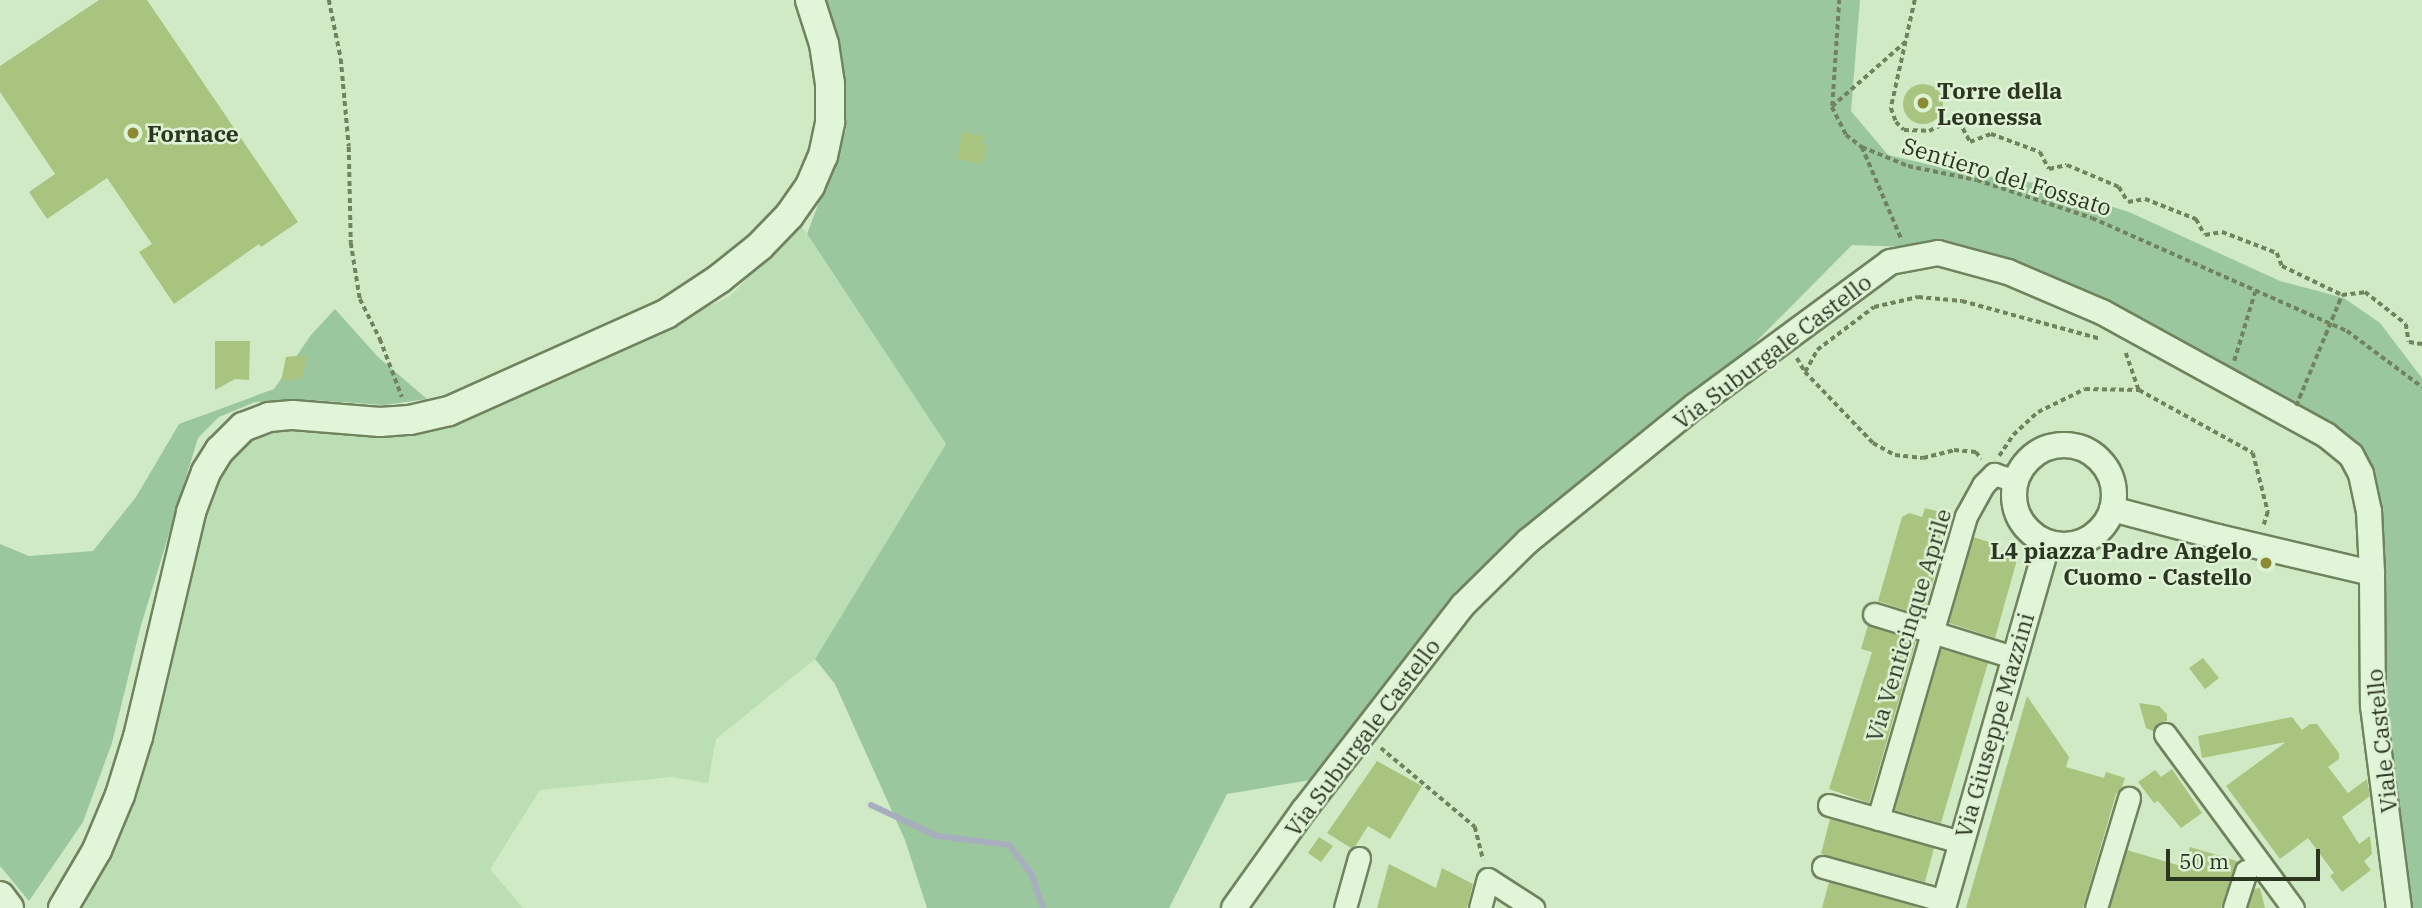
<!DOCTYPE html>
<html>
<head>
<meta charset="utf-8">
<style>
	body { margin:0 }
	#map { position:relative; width:2422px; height:908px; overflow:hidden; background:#d1eac6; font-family:"IBM Plex Serif",serif }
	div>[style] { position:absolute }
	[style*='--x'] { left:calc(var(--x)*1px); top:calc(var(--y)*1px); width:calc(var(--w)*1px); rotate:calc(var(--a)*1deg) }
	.farmland>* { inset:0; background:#bcdeb4 }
	.green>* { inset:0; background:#9bc79f }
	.stream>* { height:6px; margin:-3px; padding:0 3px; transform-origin:3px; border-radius:3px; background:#a7aebe }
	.building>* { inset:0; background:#a9c47f }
	.round { border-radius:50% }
	.path>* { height:3.5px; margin-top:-1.75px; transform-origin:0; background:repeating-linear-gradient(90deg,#70835d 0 5px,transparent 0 8.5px) }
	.roads { filter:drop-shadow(2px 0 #70835d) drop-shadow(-2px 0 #70835d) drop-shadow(0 2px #70835d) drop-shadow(0 -2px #70835d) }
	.minor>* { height:21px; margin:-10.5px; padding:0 10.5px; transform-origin:10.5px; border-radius:10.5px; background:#e1f5d8 }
	.tertiary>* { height:24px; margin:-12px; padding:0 12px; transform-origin:12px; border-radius:12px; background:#e1f5d8 }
	.tertiary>.ring { margin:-12px; padding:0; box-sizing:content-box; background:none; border:24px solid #e1f5d8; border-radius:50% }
	.secondary>* { height:28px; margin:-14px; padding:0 14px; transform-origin:14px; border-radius:14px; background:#e1f5d8 }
	.path-bridge>* { height:3.5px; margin-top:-1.75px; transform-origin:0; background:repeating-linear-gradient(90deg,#70835d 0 5px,transparent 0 8.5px) }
	.dots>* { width:19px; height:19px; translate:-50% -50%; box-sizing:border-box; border:4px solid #def2d5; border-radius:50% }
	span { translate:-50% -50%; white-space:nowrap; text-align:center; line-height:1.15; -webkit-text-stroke:5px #def2d5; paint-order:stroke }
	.poi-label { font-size:23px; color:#2b3520; font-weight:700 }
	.left { translate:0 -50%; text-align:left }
	.right { translate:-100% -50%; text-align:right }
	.street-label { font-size:23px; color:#2b3520 }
	.scale { position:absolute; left:2166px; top:849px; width:154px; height:32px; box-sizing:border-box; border:4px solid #2b3520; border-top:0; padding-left:9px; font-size:21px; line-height:24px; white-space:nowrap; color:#2b3520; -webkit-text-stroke:5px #def2d5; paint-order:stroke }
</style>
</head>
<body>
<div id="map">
	<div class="farmland">
		<div style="clip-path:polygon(800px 224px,946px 444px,815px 659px,716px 739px,708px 783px,672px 777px,540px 790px,490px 869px,523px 908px,83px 908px,124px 830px,145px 770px,212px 492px,236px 447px,261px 434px,292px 429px,382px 437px,446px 428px,729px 297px)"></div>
	</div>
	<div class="green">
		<div style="clip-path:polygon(825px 0,1860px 0,1851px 111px,1888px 155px,1961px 172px,2040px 184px,2129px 212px,2280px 281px,2344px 298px,2380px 323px,2422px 378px,2422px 908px,2401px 908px,2387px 788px,2372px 509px,2343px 441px,2103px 310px,1939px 248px,1852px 245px,1734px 364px,1616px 457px,1468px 582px,1341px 775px,1227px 794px,1169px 908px,927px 908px,905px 840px,835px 684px,815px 659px,946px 444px,807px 234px,846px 130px,841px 56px)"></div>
		<div style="clip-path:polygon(335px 309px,378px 357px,427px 399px,384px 405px,312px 400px,255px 402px,219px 417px,198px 438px,140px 629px,112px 743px,83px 822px,29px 901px,0 866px,0 544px,29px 556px,93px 551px,136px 497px,179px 424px,274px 389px,311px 335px)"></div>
	</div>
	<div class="stream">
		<div style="--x:871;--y:805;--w:73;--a:25.2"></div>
		<div style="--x:937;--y:836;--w:73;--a:7.1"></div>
		<div style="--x:1009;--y:845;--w:36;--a:52"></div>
		<div style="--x:1031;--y:873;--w:37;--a:71"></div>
	</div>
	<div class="building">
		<div style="clip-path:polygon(99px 0,147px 0,298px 222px,261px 247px,259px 244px,174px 304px,139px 252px,152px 244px,107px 178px,47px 219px,29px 192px,55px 174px,0 92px,0 66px)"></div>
		<div class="round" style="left:1903px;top:84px;width:40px;height:40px"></div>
		<div style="clip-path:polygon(962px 132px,983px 136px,982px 144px,987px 145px,983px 164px,957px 159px)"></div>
		<div style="clip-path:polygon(215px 341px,250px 341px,249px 380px,235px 379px,215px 390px)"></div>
		<div style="clip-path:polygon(307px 355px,302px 379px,281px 381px,286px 357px)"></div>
		<div style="clip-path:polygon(1925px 508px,1952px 515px,1923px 616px,1878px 601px,1902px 517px,1909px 513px,1922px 517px)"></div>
		<div style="clip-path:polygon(1973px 537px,1992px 543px,1993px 553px,2017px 560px,1995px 638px,1949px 623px)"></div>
		<div style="clip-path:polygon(1868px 625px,1916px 641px,1869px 803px,1829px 789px,1872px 652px,1861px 649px)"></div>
		<div style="clip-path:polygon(1941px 649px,1988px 663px,1941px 823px,1894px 810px)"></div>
		<div style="clip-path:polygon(2203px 658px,2219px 678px,2205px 689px,2189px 668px)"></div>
		<div style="clip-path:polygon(2027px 696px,2069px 757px,2066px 767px,2104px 778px,2106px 772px,2125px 778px,2122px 787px,2116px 794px,2083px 908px,1966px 908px)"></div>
		<div style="clip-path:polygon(2139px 703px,2159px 706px,2167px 714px,2167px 721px,2158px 723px,2153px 731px,2146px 728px)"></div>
		<div style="clip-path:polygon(2292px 717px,2302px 730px,2310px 724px,2317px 724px,2339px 753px,2339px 759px,2328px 767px,2348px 793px,2367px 779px,2370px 796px,2342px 817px,2359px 844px,2370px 836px,2372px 854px,2364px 861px,2371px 870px,2342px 892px,2330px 876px,2334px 873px,2308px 838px,2280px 859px,2226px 786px,2286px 742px,2202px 758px,2198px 736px)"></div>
		<div style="clip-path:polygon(1377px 761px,1422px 786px,1390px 839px,1368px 826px,1356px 845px,1351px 848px,1327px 833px)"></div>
		<div style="clip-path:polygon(2172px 769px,2202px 813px,2181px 828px,2158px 801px,2154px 803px,2138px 782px,2155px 770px,2161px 777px)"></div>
		<div style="clip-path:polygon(1830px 819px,1934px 848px,1925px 882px,1821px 854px)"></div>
		<div style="clip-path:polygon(1319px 837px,1333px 846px,1321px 862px,1308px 853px)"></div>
		<div style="clip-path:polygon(2190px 847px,2237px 861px,2221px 908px,2110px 908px,2127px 850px,2184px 867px)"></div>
		<div style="clip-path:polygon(1389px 864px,1436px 888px,1442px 868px,1473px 884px,1467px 908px,1377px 908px)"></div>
		<div style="clip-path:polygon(1829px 882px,1917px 907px,1917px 908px,1822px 908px)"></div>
		<div style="clip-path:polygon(2260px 888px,2265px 908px,2248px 908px,2254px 889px)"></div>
	</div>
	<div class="path">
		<div style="--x:329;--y:0;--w:60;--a:78.5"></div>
		<div style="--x:341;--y:59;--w:88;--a:84.8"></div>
		<div style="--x:349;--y:147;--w:96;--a:88.8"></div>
		<div style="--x:351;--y:243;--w:57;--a:80.9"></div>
		<div style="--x:360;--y:299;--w:45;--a:63.4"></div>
		<div style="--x:380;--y:339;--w:62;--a:69.2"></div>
		<div style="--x:1915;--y:0;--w:111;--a:102.5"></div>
		<div style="--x:1891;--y:108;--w:15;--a:70"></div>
		<div style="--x:1896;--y:122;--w:11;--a:45"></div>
		<div style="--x:1904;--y:130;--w:25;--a:2"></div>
		<div style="--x:1929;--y:131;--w:25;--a:-26"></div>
		<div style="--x:1952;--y:120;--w:7;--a:8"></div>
		<div style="--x:1959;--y:121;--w:24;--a:62"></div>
		<div style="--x:1970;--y:142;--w:22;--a:-21"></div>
		<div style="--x:1991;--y:134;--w:52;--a:20.2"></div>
		<div style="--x:2040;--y:152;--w:19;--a:62"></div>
		<div style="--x:2049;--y:169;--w:18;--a:-13"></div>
		<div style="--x:2067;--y:165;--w:56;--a:22.9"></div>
		<div style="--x:2119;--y:187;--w:17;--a:59"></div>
		<div style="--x:2128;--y:202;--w:17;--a:-10"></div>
		<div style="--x:2145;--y:199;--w:55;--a:21.4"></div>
		<div style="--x:2196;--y:219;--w:18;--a:61"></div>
		<div style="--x:2205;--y:235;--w:17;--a:-10"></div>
		<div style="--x:2222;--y:232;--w:59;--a:20.9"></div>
		<div style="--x:2277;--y:253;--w:14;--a:69"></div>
		<div style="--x:2282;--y:266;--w:67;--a:25.8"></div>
		<div style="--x:2342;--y:295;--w:23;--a:-7"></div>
		<div style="--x:2365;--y:292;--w:52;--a:38"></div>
		<div style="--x:2406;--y:324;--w:18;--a:81"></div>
		<div style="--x:2409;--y:342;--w:13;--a:9"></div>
		<div style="--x:1906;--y:42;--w:98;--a:138.7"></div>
		<div style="--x:1832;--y:107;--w:31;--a:63"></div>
		<div style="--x:1846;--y:135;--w:20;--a:37"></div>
		<div style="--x:1862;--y:147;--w:50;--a:22.4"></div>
		<div style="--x:1908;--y:166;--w:70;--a:11.5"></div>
		<div style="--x:1977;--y:180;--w:121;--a:18.3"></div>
		<div style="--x:2092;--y:218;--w:279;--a:23.9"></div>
		<div style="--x:2347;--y:331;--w:94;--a:36.7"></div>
		<div style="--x:1832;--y:106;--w:106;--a:-86.2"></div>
		<div style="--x:1862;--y:147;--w:99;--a:66.8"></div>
		<div style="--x:2126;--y:353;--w:39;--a:71"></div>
		<div style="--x:1797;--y:358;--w:16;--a:60"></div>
		<div style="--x:1805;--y:372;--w:98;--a:46.2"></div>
		<div style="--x:1873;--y:443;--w:25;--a:29"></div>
		<div style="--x:1895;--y:455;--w:28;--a:6"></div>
		<div style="--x:1923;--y:458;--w:32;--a:-14"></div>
		<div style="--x:1954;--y:450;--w:22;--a:5"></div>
		<div style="--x:1976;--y:452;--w:9;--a:54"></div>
		<div style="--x:2234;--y:361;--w:72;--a:-73.1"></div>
		<div style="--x:1805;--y:372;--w:25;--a:-61"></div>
		<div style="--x:1817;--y:350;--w:71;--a:-37"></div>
		<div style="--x:1874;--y:307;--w:45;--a:-12.8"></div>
		<div style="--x:1918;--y:297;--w:44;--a:5.2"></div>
		<div style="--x:1962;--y:301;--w:144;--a:15.3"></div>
		<div style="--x:1999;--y:456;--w:25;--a:-56"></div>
		<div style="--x:2013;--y:435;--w:34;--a:-43"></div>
		<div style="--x:2038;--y:412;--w:52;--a:-26.1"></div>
		<div style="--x:2085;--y:389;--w:54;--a:1.1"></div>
		<div style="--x:2139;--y:390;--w:130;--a:28.9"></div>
		<div style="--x:2253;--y:453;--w:61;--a:75.7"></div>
		<div style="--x:2268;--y:512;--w:14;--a:107"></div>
		<div style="--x:1381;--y:748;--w:123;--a:40"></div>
		<div style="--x:1475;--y:827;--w:34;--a:76"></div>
	</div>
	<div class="roads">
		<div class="minor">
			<div style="--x:1874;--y:614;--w:145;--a:17.2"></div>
			<div style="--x:2165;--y:734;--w:216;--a:53.7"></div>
			<div style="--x:1829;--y:805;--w:137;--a:15.7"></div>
			<div style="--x:1878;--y:819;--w:316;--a:-73.8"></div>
			<div style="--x:1966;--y:516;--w:35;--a:-61"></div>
			<div style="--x:1983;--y:485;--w:16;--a:-45"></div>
			<div style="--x:1994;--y:474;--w:22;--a:18"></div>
			<div style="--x:1823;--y:867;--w:127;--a:15.6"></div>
			<div style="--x:1345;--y:908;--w:52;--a:-74.4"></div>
			<div style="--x:1480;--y:908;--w:30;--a:-75"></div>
			<div style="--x:1488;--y:879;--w:54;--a:32.8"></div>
			<div style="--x:2096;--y:908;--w:115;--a:-73.3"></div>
			<div style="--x:2234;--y:908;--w:39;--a:-72"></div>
		</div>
		<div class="tertiary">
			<div class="ring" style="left:2014px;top:445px;width:76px;height:76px"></div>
			<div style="--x:2112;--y:509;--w:110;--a:14.8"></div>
			<div style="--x:2218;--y:537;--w:158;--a:13.2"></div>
			<div style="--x:1234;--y:908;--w:120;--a:-54.5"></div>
			<div style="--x:1304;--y:810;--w:259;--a:-52.2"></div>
			<div style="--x:1463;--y:605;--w:91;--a:-44.6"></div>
			<div style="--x:1528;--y:541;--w:215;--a:-39"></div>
			<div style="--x:1695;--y:406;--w:242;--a:-36.4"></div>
			<div style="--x:1890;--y:262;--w:49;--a:-10.6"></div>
			<div style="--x:1938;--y:253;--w:73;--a:15.2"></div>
			<div style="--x:2008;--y:272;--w:102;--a:23.1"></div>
			<div style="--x:2102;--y:312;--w:256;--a:28.8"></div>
			<div style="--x:2326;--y:435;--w:32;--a:39"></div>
			<div style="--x:2351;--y:455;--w:21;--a:62"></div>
			<div style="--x:2361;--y:474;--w:38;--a:78"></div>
			<div style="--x:2369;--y:511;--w:62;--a:87.2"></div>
			<div style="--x:2372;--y:573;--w:133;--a:89.6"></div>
			<div style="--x:2373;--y:706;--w:204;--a:82.7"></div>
			<div style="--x:1943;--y:908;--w:380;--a:-74"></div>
		</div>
		<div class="secondary">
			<div style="--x:0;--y:896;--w:15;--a:53"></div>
			<div style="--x:63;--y:908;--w:67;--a:-59.6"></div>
			<div style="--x:97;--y:850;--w:60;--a:-67.3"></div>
			<div style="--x:120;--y:795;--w:61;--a:-72.8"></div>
			<div style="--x:138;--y:737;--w:231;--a:-76.7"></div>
			<div style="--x:191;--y:512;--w:43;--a:-69.4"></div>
			<div style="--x:206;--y:472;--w:26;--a:-58"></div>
			<div style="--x:220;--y:450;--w:33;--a:-45"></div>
			<div style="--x:243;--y:427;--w:28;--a:-21"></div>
			<div style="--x:269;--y:417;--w:24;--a:-5"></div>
			<div style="--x:293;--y:415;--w:87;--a:4.6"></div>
			<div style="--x:380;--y:422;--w:30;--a:-4"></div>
			<div style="--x:410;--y:420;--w:40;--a:-13"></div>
			<div style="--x:449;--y:411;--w:238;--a:-24.1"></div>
			<div style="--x:666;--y:314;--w:64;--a:-33.4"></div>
			<div style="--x:719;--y:279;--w:53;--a:-38.8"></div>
			<div style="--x:760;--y:246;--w:42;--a:-46"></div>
			<div style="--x:789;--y:216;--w:37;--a:-55"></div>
			<div style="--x:810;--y:186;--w:33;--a:-67"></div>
			<div style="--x:823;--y:156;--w:35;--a:-78"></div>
			<div style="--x:830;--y:122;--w:38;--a:-90"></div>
			<div style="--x:830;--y:84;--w:40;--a:-98.5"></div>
			<div style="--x:824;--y:44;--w:46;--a:-107.7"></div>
		</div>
	</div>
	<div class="path-bridge">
		<div style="--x:2296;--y:406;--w:120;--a:-67.5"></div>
	</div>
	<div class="dots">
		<div style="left:1923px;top:103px;background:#8c8a33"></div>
		<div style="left:133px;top:133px;background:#8c8a33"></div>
		<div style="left:2266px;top:563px;background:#8c8a33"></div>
	</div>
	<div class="poi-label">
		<span class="left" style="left:1937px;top:103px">Torre della<br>Leonessa</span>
		<span class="left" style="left:147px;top:133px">Fornace</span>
		<span class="right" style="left:2252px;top:563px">L4 piazza Padre Angelo<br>Cuomo - Castello</span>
	</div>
	<div class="street-label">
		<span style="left:2007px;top:176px;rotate:17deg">Sentiero del Fossato</span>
		<span style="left:1772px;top:351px;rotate:-37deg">Via Suburgale Castello</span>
		<span style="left:1908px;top:625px;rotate:-73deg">Via Venticinque Aprile</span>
		<span style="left:1994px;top:725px;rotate:-74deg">Via Giuseppe Mazzini</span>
		<span style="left:1362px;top:737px;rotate:-53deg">Via Suburgale Castello</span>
		<span style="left:2381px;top:741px;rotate:-96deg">Viale Castello</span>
	</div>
	<div class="scale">50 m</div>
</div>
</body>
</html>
